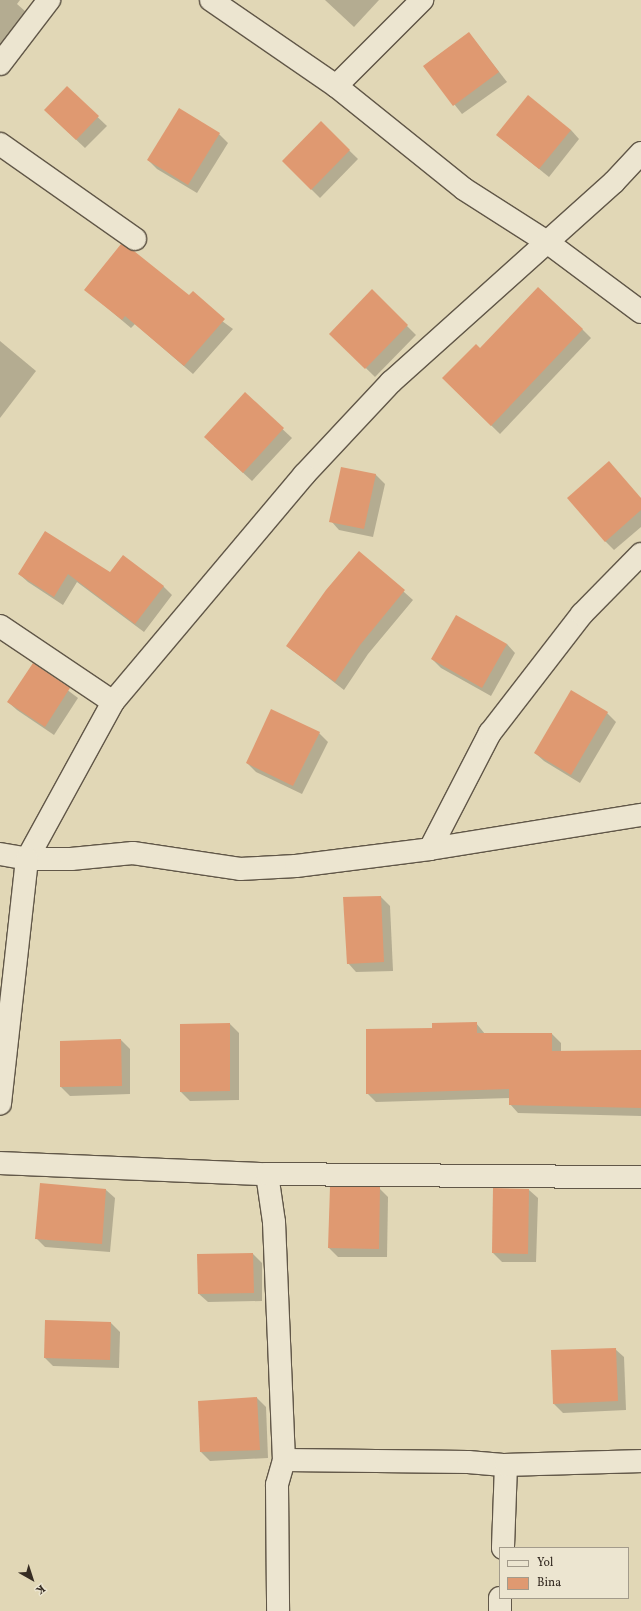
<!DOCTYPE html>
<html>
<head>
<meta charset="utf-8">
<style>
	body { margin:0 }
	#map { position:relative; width:641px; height:1611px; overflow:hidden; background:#e1d7b6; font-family:Vollkorn,serif }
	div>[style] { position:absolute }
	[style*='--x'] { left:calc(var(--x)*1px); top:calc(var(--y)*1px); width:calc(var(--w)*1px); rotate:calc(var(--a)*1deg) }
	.shadow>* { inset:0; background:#0003 }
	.building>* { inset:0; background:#df9971 }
	.roads { filter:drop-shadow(1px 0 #615748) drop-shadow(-1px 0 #615748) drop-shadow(0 1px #615748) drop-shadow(0 -1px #615748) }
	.minor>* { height:22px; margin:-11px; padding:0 11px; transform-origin:11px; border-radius:11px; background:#ece5d0 }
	span { translate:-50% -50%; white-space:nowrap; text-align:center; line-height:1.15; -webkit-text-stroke:3px #ece5d0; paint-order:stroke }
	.legend { position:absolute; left:499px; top:1547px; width:130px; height:52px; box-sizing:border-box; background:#ece5d0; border:1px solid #a39b8b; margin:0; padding:5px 7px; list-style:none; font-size:12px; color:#362c23 }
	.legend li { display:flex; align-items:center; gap:8px; height:20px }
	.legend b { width:20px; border:1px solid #a39b8b }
	.north { position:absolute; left:12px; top:1559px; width:40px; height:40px; -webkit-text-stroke:3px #ece5d0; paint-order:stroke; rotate:141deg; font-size:11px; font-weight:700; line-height:16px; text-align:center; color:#362c23 }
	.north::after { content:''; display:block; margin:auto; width:14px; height:18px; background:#362c23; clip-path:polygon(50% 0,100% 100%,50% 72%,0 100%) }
</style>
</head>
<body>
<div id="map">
	<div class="shadow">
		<div style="clip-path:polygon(0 0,20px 0,17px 4px,34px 19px,0 53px)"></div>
		<div style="clip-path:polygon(325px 0,379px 0,354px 27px)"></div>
		<div style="clip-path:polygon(469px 33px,507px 82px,462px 114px,424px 66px)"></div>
		<div style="clip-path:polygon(67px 88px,107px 126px,85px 148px,54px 119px)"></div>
		<div style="clip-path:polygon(321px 123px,358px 159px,320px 198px,283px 161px)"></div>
		<div style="clip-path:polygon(571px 130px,579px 139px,549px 177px,497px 135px)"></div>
		<div style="clip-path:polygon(219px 134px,228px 143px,197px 193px,157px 169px,148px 160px)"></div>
		<div style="clip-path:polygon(86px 290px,189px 297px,233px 329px,193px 374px,135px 324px,131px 328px)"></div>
		<div style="clip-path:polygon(372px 291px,416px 335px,375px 377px,331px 334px)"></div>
		<div style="clip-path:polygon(582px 329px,591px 338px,500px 434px,443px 378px)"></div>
		<div style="clip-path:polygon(0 341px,36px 371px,0 418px)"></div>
		<div style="clip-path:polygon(245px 394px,292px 438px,252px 481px,214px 446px)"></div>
		<div style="clip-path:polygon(342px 468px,376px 475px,385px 484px,373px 537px,339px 530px,331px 521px)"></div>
		<div style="clip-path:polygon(641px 498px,641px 527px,614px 550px,605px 541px)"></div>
		<div style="clip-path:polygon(359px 552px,413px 600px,368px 654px,344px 690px,287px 646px)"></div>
		<div style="clip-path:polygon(111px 573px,163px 586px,172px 595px,144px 632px,77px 582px,63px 605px,28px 582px,19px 574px)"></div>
		<div style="clip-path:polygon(507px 644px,515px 653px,491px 696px,441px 668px,432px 659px)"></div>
		<div style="clip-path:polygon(33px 664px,78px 698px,54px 735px,17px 710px,8px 702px)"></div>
		<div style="clip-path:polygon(607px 713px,616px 722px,580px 783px,544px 761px,535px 753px)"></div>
		<div style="clip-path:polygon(319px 733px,328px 742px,302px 794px,256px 772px,247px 763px)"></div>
		<div style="clip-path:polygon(381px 897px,390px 906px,393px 971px,356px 972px,348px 963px)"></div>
		<div style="clip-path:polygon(476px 1023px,485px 1034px,552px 1034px,561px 1043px,561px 1052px,641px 1051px,641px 1116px,518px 1113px,510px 1104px,510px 1098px,376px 1102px,367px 1093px,433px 1029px)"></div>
		<div style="clip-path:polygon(230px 1024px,239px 1033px,239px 1100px,190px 1101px,181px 1092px)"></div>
		<div style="clip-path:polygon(121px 1040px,130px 1049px,130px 1094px,70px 1096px,61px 1087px)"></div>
		<div style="clip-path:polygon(379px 1188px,388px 1197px,387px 1257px,338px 1257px,329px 1248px)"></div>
		<div style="clip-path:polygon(494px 1189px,529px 1190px,538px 1198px,536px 1262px,502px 1262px,493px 1253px)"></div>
		<div style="clip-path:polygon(106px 1190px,115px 1198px,110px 1252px,45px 1247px,36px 1238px)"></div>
		<div style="clip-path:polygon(253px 1254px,262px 1263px,262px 1301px,208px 1302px,199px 1294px)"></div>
		<div style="clip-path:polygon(111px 1323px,120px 1332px,119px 1368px,53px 1366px,45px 1358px)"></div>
		<div style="clip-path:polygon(615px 1349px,624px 1357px,626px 1410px,563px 1413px,554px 1404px)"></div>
		<div style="clip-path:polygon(257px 1398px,266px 1407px,268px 1458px,210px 1461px,201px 1452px)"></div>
	</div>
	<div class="building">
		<div style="clip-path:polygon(469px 32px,499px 72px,453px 106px,423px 66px)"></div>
		<div style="clip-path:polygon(67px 86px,99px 116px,76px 140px,44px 110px)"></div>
		<div style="clip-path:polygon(528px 95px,571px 130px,539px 169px,496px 135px)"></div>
		<div style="clip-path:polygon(179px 108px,220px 133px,188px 185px,147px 160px)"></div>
		<div style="clip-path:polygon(321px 121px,350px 150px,311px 190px,282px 161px)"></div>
		<div style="clip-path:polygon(121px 244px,134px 251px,189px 295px,193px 291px,225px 319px,184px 366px,125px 316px,122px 320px,84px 290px)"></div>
		<div style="clip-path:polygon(538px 287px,583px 329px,491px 426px,442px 378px,476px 344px,480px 348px)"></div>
		<div style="clip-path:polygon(372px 289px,408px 325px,365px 369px,329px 334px)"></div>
		<div style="clip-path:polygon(245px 392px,284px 428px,243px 473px,204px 437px)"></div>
		<div style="clip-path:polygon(609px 461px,641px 498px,641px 510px,605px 542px,567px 498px)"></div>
		<div style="clip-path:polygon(341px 467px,376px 474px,364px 529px,329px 522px)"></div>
		<div style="clip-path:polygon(45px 531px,110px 572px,123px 555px,164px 586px,135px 624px,68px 574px,54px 597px,18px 574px)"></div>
		<div style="clip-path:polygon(359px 551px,405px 590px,360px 645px,335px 682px,286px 646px,326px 590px)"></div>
		<div style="clip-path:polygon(456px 615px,507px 644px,482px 688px,431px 659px)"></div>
		<div style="clip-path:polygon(33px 663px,70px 688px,45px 727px,7px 702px)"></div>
		<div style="clip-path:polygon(571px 690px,608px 712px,571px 775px,534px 753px)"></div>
		<div style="clip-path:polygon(271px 709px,320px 732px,293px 786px,246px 763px)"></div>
		<div style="clip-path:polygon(381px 896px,384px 962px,347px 964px,343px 897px)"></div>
		<div style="clip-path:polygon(477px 1022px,477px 1033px,552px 1033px,552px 1051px,641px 1050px,641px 1108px,509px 1105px,509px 1089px,366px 1094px,366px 1029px,432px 1028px,432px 1023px)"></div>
		<div style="clip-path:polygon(230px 1023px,230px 1091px,180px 1092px,180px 1024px)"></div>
		<div style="clip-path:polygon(121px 1039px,122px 1086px,60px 1087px,60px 1041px)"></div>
		<div style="clip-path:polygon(40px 1183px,106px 1189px,102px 1244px,35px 1239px)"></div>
		<div style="clip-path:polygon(330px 1187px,380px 1187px,379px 1249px,328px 1248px)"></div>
		<div style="clip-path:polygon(493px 1188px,529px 1189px,528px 1254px,492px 1253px)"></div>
		<div style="clip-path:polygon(253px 1253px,254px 1293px,198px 1294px,197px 1254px)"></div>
		<div style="clip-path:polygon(45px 1320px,111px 1322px,110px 1360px,44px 1358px)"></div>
		<div style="clip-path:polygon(616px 1348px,618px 1401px,553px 1404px,551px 1350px)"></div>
		<div style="clip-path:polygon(257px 1397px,260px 1450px,200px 1452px,198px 1401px)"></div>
	</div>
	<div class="roads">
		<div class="minor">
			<div style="--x:211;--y:0;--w:152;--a:34.5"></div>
			<div style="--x:336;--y:86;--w:164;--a:38.8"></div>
			<div style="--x:464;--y:189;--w:98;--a:32.6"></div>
			<div style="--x:547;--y:242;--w:117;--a:36.7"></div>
			<div style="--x:0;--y:64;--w:81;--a:-52.6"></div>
			<div style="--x:336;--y:86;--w:122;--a:-45"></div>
			<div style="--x:0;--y:144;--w:165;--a:35.1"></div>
			<div style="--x:641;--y:153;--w:40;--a:133"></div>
			<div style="--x:614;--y:182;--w:300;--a:138.1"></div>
			<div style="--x:391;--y:382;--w:127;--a:133.1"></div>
			<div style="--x:304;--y:475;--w:297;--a:130.1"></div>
			<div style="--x:113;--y:702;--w:179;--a:118.7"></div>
			<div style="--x:27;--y:859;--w:44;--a:0"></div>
			<div style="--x:71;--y:859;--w:62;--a:-5.5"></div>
			<div style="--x:133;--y:853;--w:108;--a:8.5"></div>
			<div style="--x:240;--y:869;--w:56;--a:-3.1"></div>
			<div style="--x:296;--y:866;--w:135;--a:-7.2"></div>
			<div style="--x:430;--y:849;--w:214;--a:-9.2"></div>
			<div style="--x:0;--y:626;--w:136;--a:33.9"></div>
			<div style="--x:430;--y:849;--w:131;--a:-62.7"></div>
			<div style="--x:490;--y:733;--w:150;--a:-52.3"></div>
			<div style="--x:582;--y:614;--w:84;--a:-45.5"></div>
			<div style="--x:0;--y:854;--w:27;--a:10"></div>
			<div style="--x:27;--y:859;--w:246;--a:96.3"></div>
			<div style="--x:0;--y:1163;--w:267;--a:2.4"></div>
			<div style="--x:267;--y:1174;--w:49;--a:81.7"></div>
			<div style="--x:274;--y:1222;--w:238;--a:87.6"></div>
			<div style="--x:284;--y:1460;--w:26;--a:106"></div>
			<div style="--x:277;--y:1485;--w:126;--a:89.5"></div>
			<div style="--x:267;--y:1174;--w:374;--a:0.5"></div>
			<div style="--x:284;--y:1460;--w:184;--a:0.6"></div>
			<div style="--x:468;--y:1462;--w:38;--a:5"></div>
			<div style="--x:506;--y:1465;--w:83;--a:92.1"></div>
			<div style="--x:506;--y:1465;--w:135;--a:-1.7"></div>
			<div style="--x:500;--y:1611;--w:13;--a:-90"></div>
		</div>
	</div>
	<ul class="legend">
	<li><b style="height:5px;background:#ece5d0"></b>Yol</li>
	<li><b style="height:11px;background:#df9971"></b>Bina</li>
	</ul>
	<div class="north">K</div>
</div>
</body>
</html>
